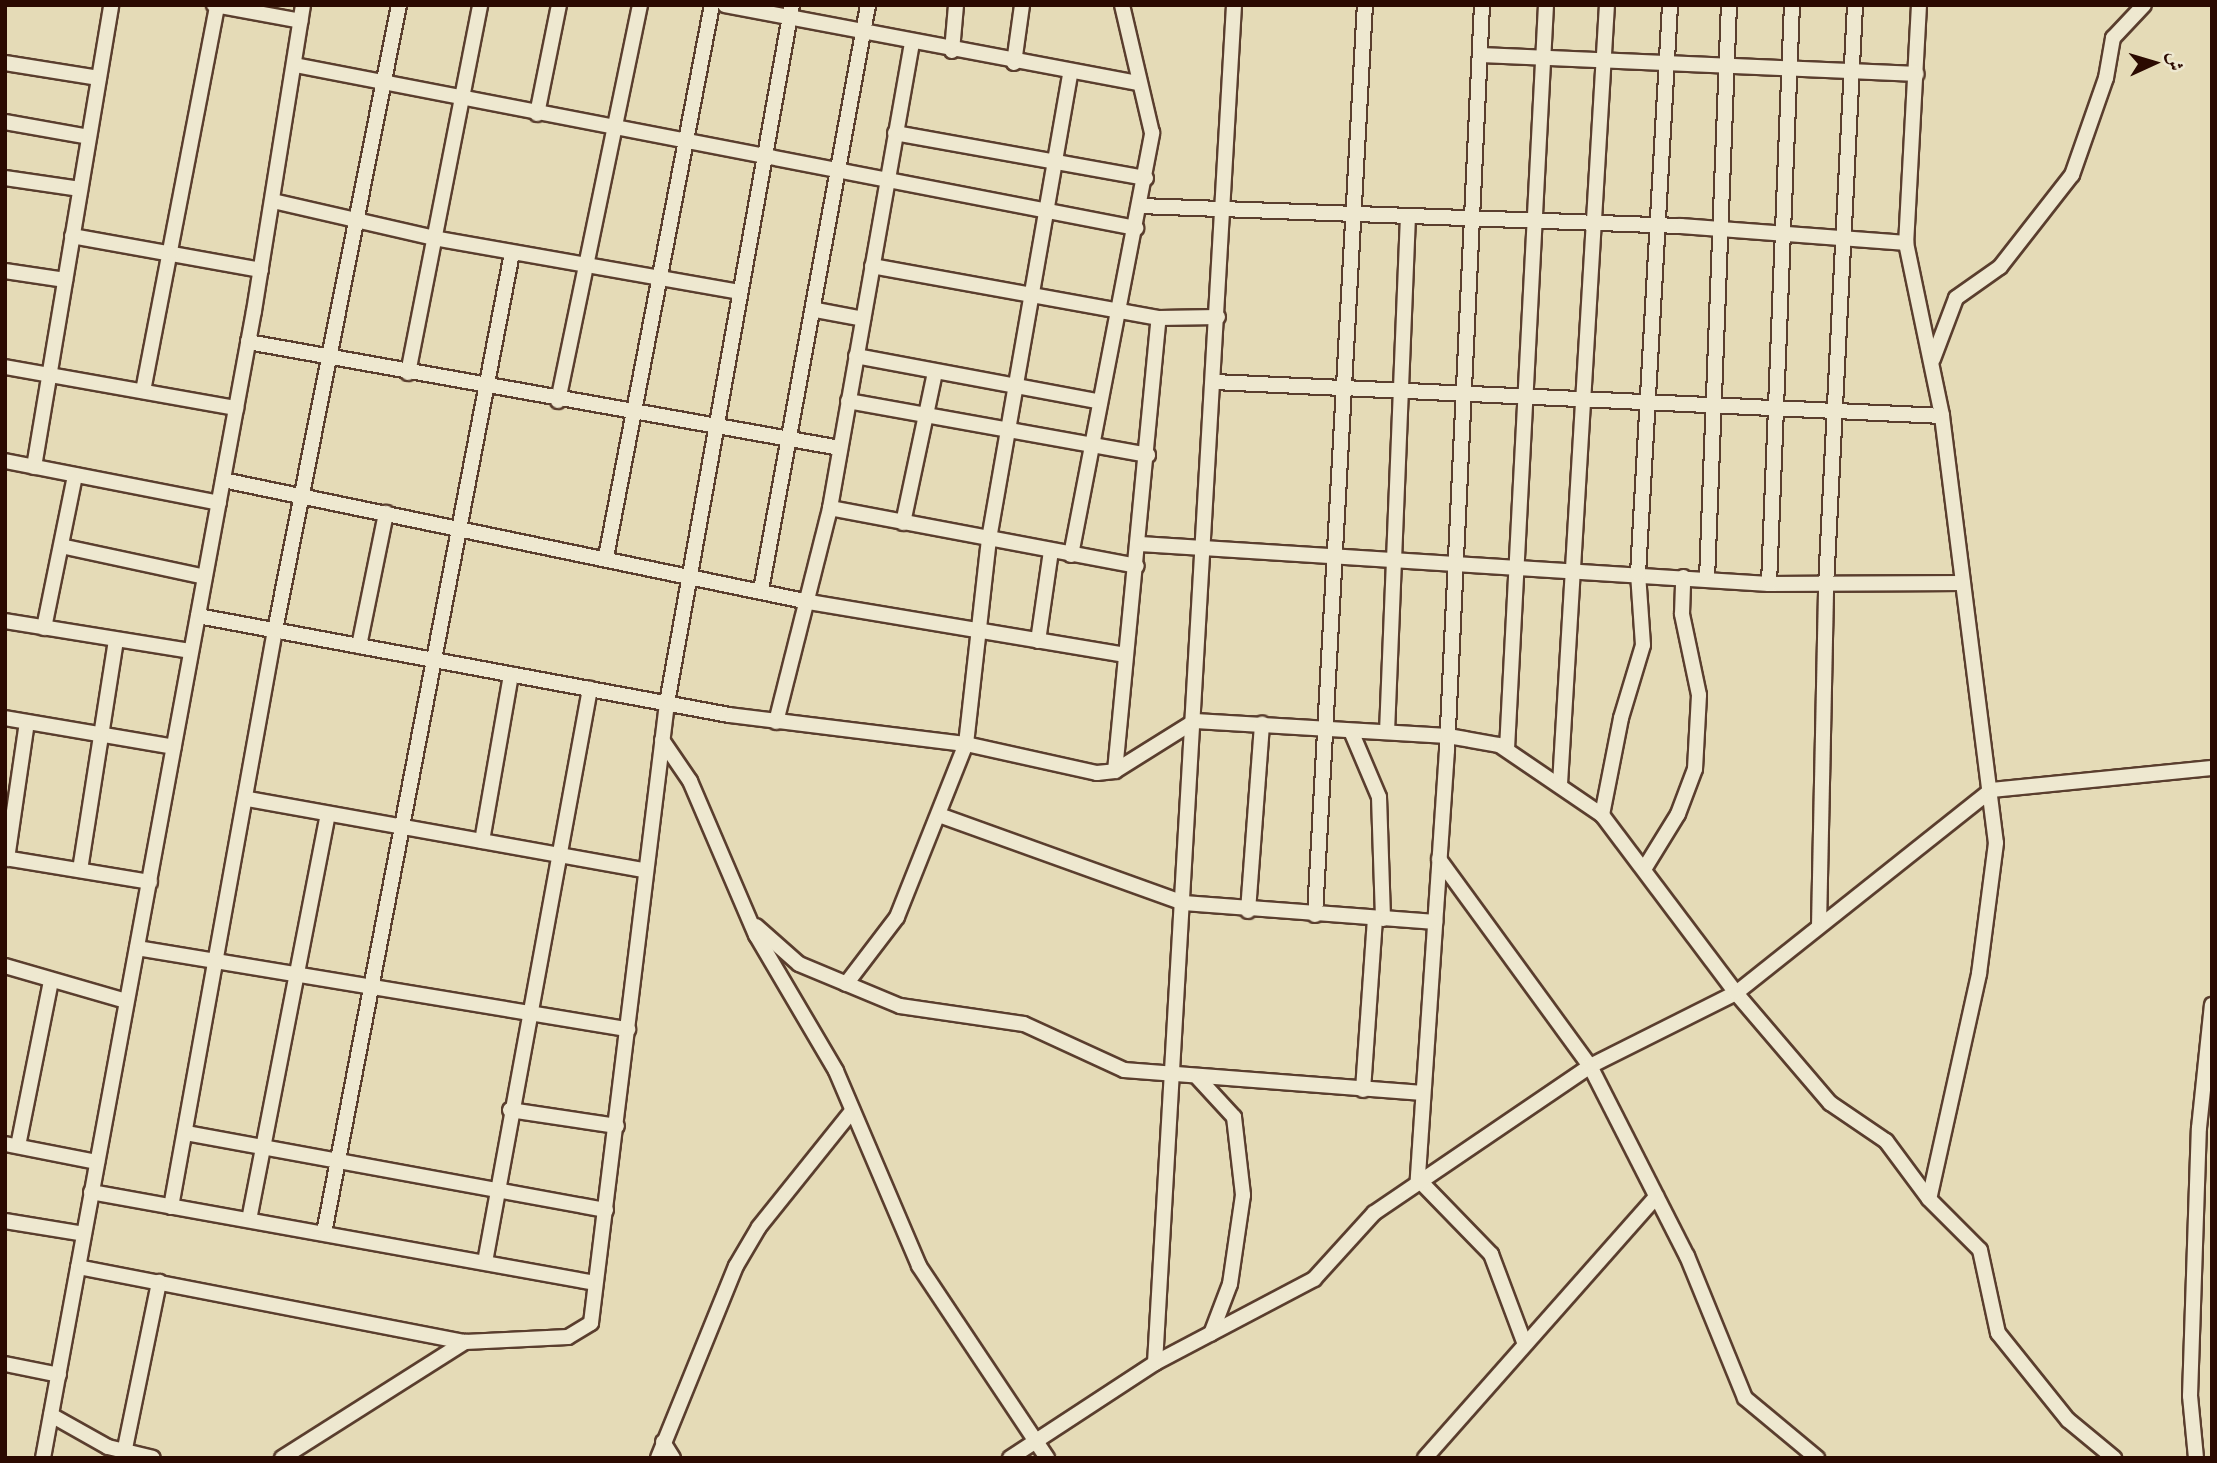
<!DOCTYPE html>
<html>
<head>
<meta charset="utf-8">
<style>
	body { margin:0 }
	#map { position:relative; width:2217px; height:1463px; overflow:hidden; background:#e5dbb7; font-family:"Libre Bodoni",Amiri,serif }
	div>[style] { position:absolute }
	[style*='--x'] { left:calc(var(--x)*1px); top:calc(var(--y)*1px); width:calc(var(--w)*1px); rotate:calc(var(--a)*1deg) }
	.roads { filter:drop-shadow(2px 0 #5a3e2e) drop-shadow(-2px 0 #5a3e2e) drop-shadow(0 2px #5a3e2e) drop-shadow(0 -2px #5a3e2e) }
	.minor>* { height:14px; margin:-7px; padding:0 7px; transform-origin:7px; border-radius:7px; background:#eee8d0 }
	span { translate:-50% -50%; white-space:nowrap; text-align:center; line-height:1.15; -webkit-text-stroke:6px #eee8d0; paint-order:stroke }
	.frame { position:absolute; inset:0; border:7px solid #2b0a01; pointer-events:none }
	.north { position:absolute; left:2119px; top:28px; width:70px; height:70px; -webkit-text-stroke:5px #eee8d0; paint-order:stroke; rotate:86deg; font-size:19px; font-weight:700; line-height:28px; text-align:center; color:#2b0a01 }
	.north::after { content:''; display:block; margin:auto; width:24px; height:32px; background:#2b0a01; clip-path:polygon(50% 0,100% 100%,50% 72%,0 100%) }
</style>
</head>
<body>
<div id="map">
	<div class="roads">
		<div class="minor">
			<div style="--x:214;--y:5;--w:88;--a:10.4"></div>
			<div style="--x:725;--y:5;--w:418;--a:10.7"></div>
			<div style="--x:1482;--y:5;--w:746;--a:92.69"></div>
			<div style="--x:1447;--y:750;--w:430;--a:93.9"></div>
			<div style="--x:1418;--y:1179;--w:105;--a:45.8"></div>
			<div style="--x:1491;--y:1254;--w:94;--a:69.4"></div>
			<div style="--x:1919;--y:5;--w:238;--a:93.1"></div>
			<div style="--x:1906;--y:243;--w:177;--a:78.2"></div>
			<div style="--x:1942;--y:416;--w:430;--a:82.8"></div>
			<div style="--x:1996;--y:843;--w:132;--a:97.4"></div>
			<div style="--x:1979;--y:974;--w:230;--a:102.5"></div>
			<div style="--x:952;--y:51;--w:46;--a:-85"></div>
			<div style="--x:1482;--y:55;--w:435;--a:2.5"></div>
			<div style="--x:5;--y:63;--w:95;--a:9.1"></div>
			<div style="--x:1014;--y:63;--w:59;--a:-82.1"></div>
			<div style="--x:295;--y:65;--w:857;--a:10.97"></div>
			<div style="--x:537;--y:114;--w:111;--a:-78.6"></div>
			<div style="--x:5;--y:122;--w:85;--a:10.1"></div>
			<div style="--x:895;--y:133;--w:255;--a:10.2"></div>
			<div style="--x:5;--y:178;--w:76;--a:8.3"></div>
			<div style="--x:273;--y:201;--w:165;--a:12.9"></div>
			<div style="--x:434;--y:238;--w:310;--a:10"></div>
			<div style="--x:1140;--y:206;--w:541;--a:2.12"></div>
			<div style="--x:1681;--y:226;--w:226;--a:4.3"></div>
			<div style="--x:72;--y:236;--w:192;--a:10.2"></div>
			<div style="--x:872;--y:266;--w:292;--a:10.3"></div>
			<div style="--x:1159;--y:318;--w:59;--a:-1"></div>
			<div style="--x:5;--y:271;--w:61;--a:8.5"></div>
			<div style="--x:816;--y:310;--w:48;--a:10.8"></div>
			<div style="--x:248;--y:342;--w:601;--a:10.15"></div>
			<div style="--x:856;--y:356;--w:244;--a:10.6"></div>
			<div style="--x:1933;--y:359;--w:65;--a:-69.3"></div>
			<div style="--x:1956;--y:298;--w:54;--a:-35.2"></div>
			<div style="--x:2000;--y:267;--w:117;--a:-52"></div>
			<div style="--x:2072;--y:175;--w:103;--a:-70.7"></div>
			<div style="--x:2106;--y:78;--w:41;--a:-80.1"></div>
			<div style="--x:2113;--y:38;--w:45;--a:-46.8"></div>
			<div style="--x:5;--y:367;--w:235;--a:10.1"></div>
			<div style="--x:408;--y:373;--w:375;--a:-78.9"></div>
			<div style="--x:1214;--y:382;--w:729;--a:2.67"></div>
			<div style="--x:143;--y:391;--w:392;--a:-79.1"></div>
			<div style="--x:558;--y:401;--w:404;--a:-78.3"></div>
			<div style="--x:848;--y:401;--w:305;--a:10.2"></div>
			<div style="--x:5;--y:461;--w:218;--a:11.1"></div>
			<div style="--x:34;--y:467;--w:468;--a:-80.5"></div>
			<div style="--x:223;--y:480;--w:599;--a:11.76"></div>
			<div style="--x:809;--y:602;--w:321;--a:9.5"></div>
			<div style="--x:830;--y:508;--w:312;--a:10.7"></div>
			<div style="--x:903;--y:523;--w:154;--a:-78"></div>
			<div style="--x:1140;--y:544;--w:630;--a:3.64"></div>
			<div style="--x:1769;--y:584;--w:194;--a:-0.3"></div>
			<div style="--x:61;--y:546;--w:147;--a:12.1"></div>
			<div style="--x:1071;--y:555;--w:430;--a:-79.1"></div>
			<div style="--x:1152;--y:133;--w:131;--a:-103.2"></div>
			<div style="--x:606;--y:557;--w:562;--a:-79.13"></div>
			<div style="--x:1707;--y:579;--w:574;--a:-87.81"></div>
			<div style="--x:1769;--y:584;--w:579;--a:-87.73"></div>
			<div style="--x:761;--y:590;--w:595;--a:-79.63"></div>
			<div style="--x:198;--y:616;--w:540;--a:10.56"></div>
			<div style="--x:729;--y:715;--w:239;--a:7"></div>
			<div style="--x:966;--y:744;--w:134;--a:12.5"></div>
			<div style="--x:1097;--y:773;--w:18;--a:-6"></div>
			<div style="--x:1115;--y:771;--w:94;--a:-32"></div>
			<div style="--x:1195;--y:721;--w:253;--a:3.4"></div>
			<div style="--x:1448;--y:736;--w:52;--a:10"></div>
			<div style="--x:1499;--y:745;--w:125;--a:34.2"></div>
			<div style="--x:1602;--y:815;--w:223;--a:53"></div>
			<div style="--x:1736;--y:993;--w:145;--a:49.5"></div>
			<div style="--x:1830;--y:1103;--w:68;--a:34.2"></div>
			<div style="--x:1886;--y:1141;--w:72;--a:53.4"></div>
			<div style="--x:1929;--y:1199;--w:72;--a:45"></div>
			<div style="--x:1980;--y:1250;--w:85;--a:77.8"></div>
			<div style="--x:1998;--y:1333;--w:112;--a:51.2"></div>
			<div style="--x:2068;--y:1420;--w:60;--a:39.6"></div>
			<div style="--x:5;--y:621;--w:188;--a:9.2"></div>
			<div style="--x:44;--y:628;--w:156;--a:-78.5"></div>
			<div style="--x:1038;--y:641;--w:91;--a:-81.8"></div>
			<div style="--x:359;--y:646;--w:136;--a:-78.5"></div>
			<div style="--x:5;--y:718;--w:171;--a:9.7"></div>
			<div style="--x:776;--y:722;--w:221;--a:-75.8"></div>
			<div style="--x:830;--y:508;--w:471;--a:-80"></div>
			<div style="--x:1351;--y:731;--w:72;--a:67"></div>
			<div style="--x:1379;--y:797;--w:122;--a:88.1"></div>
			<div style="--x:1387;--y:732;--w:516;--a:-87.67"></div>
			<div style="--x:662;--y:740;--w:50;--a:55.7"></div>
			<div style="--x:690;--y:781;--w:168;--a:66.8"></div>
			<div style="--x:756;--y:935;--w:158;--a:59.5"></div>
			<div style="--x:836;--y:1071;--w:212;--a:66.9"></div>
			<div style="--x:919;--y:1266;--w:231;--a:56.3"></div>
			<div style="--x:1507;--y:749;--w:745;--a:-87"></div>
			<div style="--x:1115;--y:771;--w:455;--a:-84.5"></div>
			<div style="--x:1560;--y:784;--w:780;--a:-86.55"></div>
			<div style="--x:248;--y:799;--w:402;--a:10.2"></div>
			<div style="--x:939;--y:815;--w:260;--a:19.8"></div>
			<div style="--x:1184;--y:903;--w:252;--a:4.3"></div>
			<div style="--x:1602;--y:815;--w:99;--a:-78.9"></div>
			<div style="--x:1621;--y:718;--w:76;--a:-73.2"></div>
			<div style="--x:1643;--y:645;--w:71;--a:-94"></div>
			<div style="--x:1638;--y:574;--w:570;--a:-86.78"></div>
			<div style="--x:482;--y:841;--w:169;--a:-80.1"></div>
			<div style="--x:5;--y:858;--w:147;--a:9.4"></div>
			<div style="--x:7;--y:859;--w:138;--a:-81.7"></div>
			<div style="--x:1439;--y:859;--w:256;--a:53.9"></div>
			<div style="--x:1590;--y:1066;--w:213;--a:63"></div>
			<div style="--x:1687;--y:1256;--w:153;--a:67.8"></div>
			<div style="--x:1745;--y:1398;--w:94;--a:39.8"></div>
			<div style="--x:1646;--y:866;--w:61;--a:-58.4"></div>
			<div style="--x:1678;--y:814;--w:48;--a:-69.3"></div>
			<div style="--x:1695;--y:769;--w:74;--a:-86.9"></div>
			<div style="--x:1699;--y:695;--w:83;--a:-101.9"></div>
			<div style="--x:1682;--y:614;--w:37;--a:-88"></div>
			<div style="--x:80;--y:870;--w:233;--a:-81.1"></div>
			<div style="--x:1248;--y:911;--w:188;--a:-85.7"></div>
			<div style="--x:1315;--y:915;--w:911;--a:-86.86"></div>
			<div style="--x:756;--y:926;--w:57;--a:41.5"></div>
			<div style="--x:799;--y:964;--w:109;--a:22.6"></div>
			<div style="--x:900;--y:1006;--w:125;--a:8.3"></div>
			<div style="--x:1024;--y:1024;--w:110;--a:24.7"></div>
			<div style="--x:1124;--y:1070;--w:300;--a:4.4"></div>
			<div style="--x:1819;--y:926;--w:340;--a:-88.8"></div>
			<div style="--x:1826;--y:586;--w:582;--a:-87.14"></div>
			<div style="--x:137;--y:948;--w:498;--a:9.4"></div>
			<div style="--x:5;--y:966;--w:126;--a:16.1"></div>
			<div style="--x:846;--y:984;--w:84;--a:-52.7"></div>
			<div style="--x:897;--y:917;--w:186;--a:-68.3"></div>
			<div style="--x:966;--y:744;--w:206;--a:-83.6"></div>
			<div style="--x:989;--y:539;--w:475;--a:-80.1"></div>
			<div style="--x:1198;--y:1078;--w:53;--a:47.3"></div>
			<div style="--x:1234;--y:1117;--w:79;--a:83.4"></div>
			<div style="--x:1243;--y:1195;--w:90;--a:98.3"></div>
			<div style="--x:1230;--y:1284;--w:53;--a:110.8"></div>
			<div style="--x:1363;--y:1090;--w:172;--a:-86"></div>
			<div style="--x:510;--y:1110;--w:108;--a:8.5"></div>
			<div style="--x:186;--y:1133;--w:427;--a:10.4"></div>
			<div style="--x:5;--y:1144;--w:94;--a:11.1"></div>
			<div style="--x:18;--y:1146;--w:168;--a:-78.7"></div>
			<div style="--x:91;--y:1192;--w:512;--a:10.23"></div>
			<div style="--x:171;--y:1207;--w:586;--a:-79.78"></div>
			<div style="--x:275;--y:630;--w:637;--a:-78.78"></div>
			<div style="--x:249;--y:1220;--w:413;--a:-79"></div>
			<div style="--x:5;--y:1221;--w:80;--a:9.3"></div>
			<div style="--x:324;--y:1233;--w:998;--a:-79.14"></div>
			<div style="--x:485;--y:1262;--w:583;--a:-79.62"></div>
			<div style="--x:78;--y:1267;--w:394;--a:11"></div>
			<div style="--x:465;--y:1342;--w:103;--a:-2.8"></div>
			<div style="--x:568;--y:1337;--w:27;--a:-31"></div>
			<div style="--x:591;--y:1323;--w:625;--a:-83.01"></div>
			<div style="--x:667;--y:703;--w:709;--a:-79.85"></div>
			<div style="--x:1155;--y:1363;--w:1360;--a:-86.67"></div>
			<div style="--x:5;--y:1364;--w:55;--a:11.5"></div>
			<div style="--x:51;--y:1415;--w:65;--a:29.3"></div>
			<div style="--x:108;--y:1447;--w:46;--a:13.7"></div>
			<div style="--x:663;--y:1442;--w:19;--a:58"></div>
			<div style="--x:43;--y:1458;--w:1166;--a:-79.58"></div>
			<div style="--x:254;--y:311;--w:310;--a:-80.9"></div>
			<div style="--x:123;--y:1458;--w:180;--a:-78.4"></div>
			<div style="--x:282;--y:1458;--w:217;--a:-32.4"></div>
			<div style="--x:658;--y:1458;--w:207;--a:-67.9"></div>
			<div style="--x:736;--y:1266;--w:45;--a:-59.5"></div>
			<div style="--x:759;--y:1227;--w:149;--a:-51.3"></div>
			<div style="--x:1010;--y:1458;--w:173;--a:-33.2"></div>
			<div style="--x:1155;--y:1363;--w:180;--a:-27.8"></div>
			<div style="--x:1314;--y:1279;--w:89;--a:-47.7"></div>
			<div style="--x:1374;--y:1213;--w:261;--a:-34.2"></div>
			<div style="--x:1590;--y:1066;--w:163;--a:-26.6"></div>
			<div style="--x:1736;--y:993;--w:326;--a:-38.5"></div>
			<div style="--x:1991;--y:790;--w:222;--a:-5.7"></div>
			<div style="--x:1425;--y:1458;--w:349;--a:-48.5"></div>
			<div style="--x:2196;--y:1458;--w:62;--a:-95.5"></div>
			<div style="--x:2190;--y:1396;--w:268;--a:-88.1"></div>
			<div style="--x:2199;--y:1128;--w:124;--a:-84"></div>
		</div>
	</div>
	<div class="frame"></div>
	<div class="north">ش</div>
</div>
</body>
</html>
